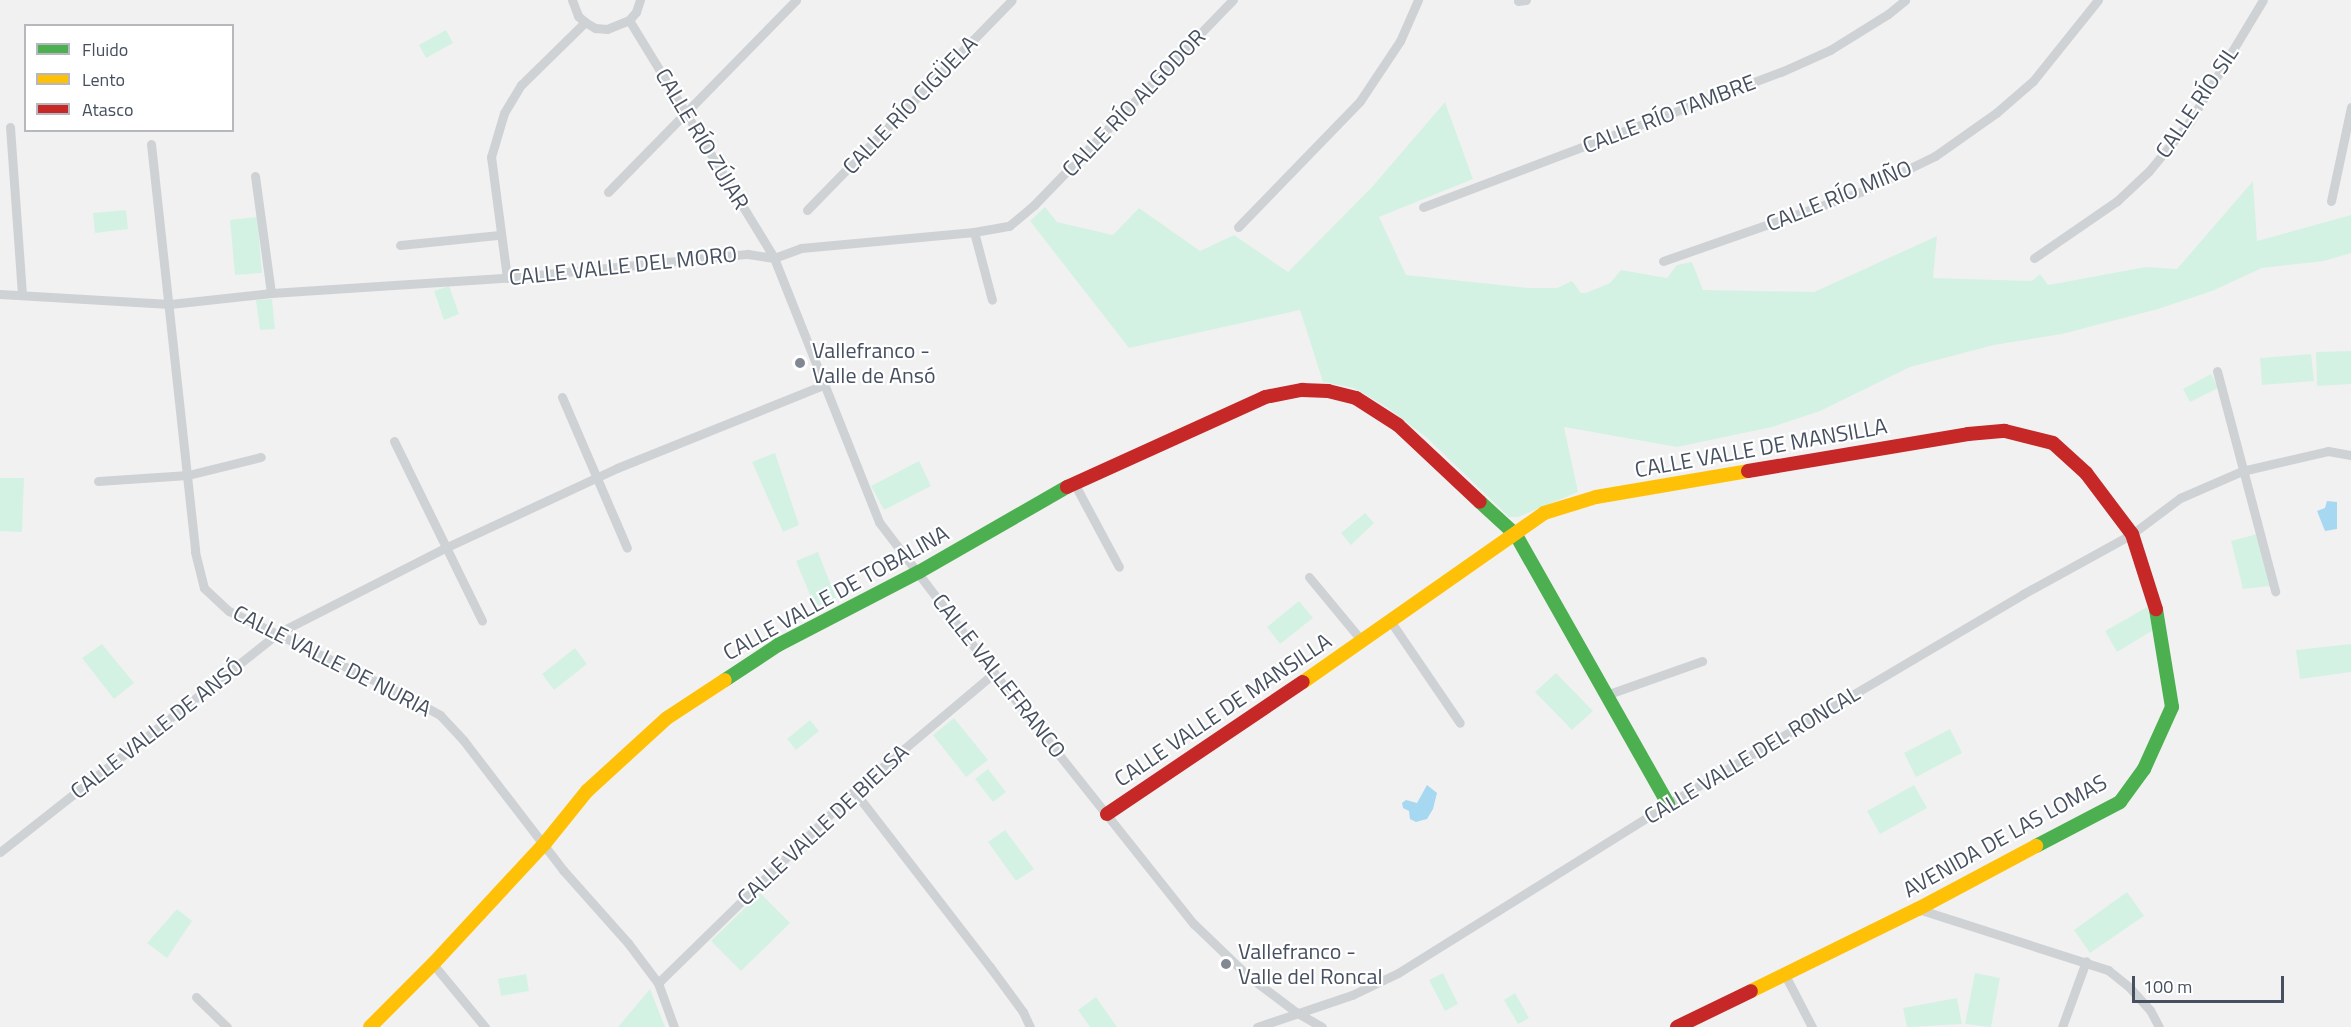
<!DOCTYPE html>
<html>
<head>
<meta charset="utf-8">
<style>
	body { margin:0 }
	#map { position:relative; width:2351px; height:1027px; overflow:hidden; background:#f2f1f1; font-family:"Titillium Web",sans-serif }
	div>[style] { position:absolute }
	[style*='--x'] { left:calc(var(--x)*1px); top:calc(var(--y)*1px); width:calc(var(--w)*1px); rotate:calc(var(--a)*1deg) }
	.green>* { inset:0; background:#d4f2e4 }
	.water>* { inset:0; background:#a6d8f2 }
	.street>* { height:9px; margin:-4.5px; padding:0 4.5px; transform-origin:4.5px; border-radius:4.5px; background:#cfd2d5 }
	.fast>* { height:14px; margin:-7px; padding:0 7px; transform-origin:7px; border-radius:7px; background:#4caf50 }
	.slow>* { height:14px; margin:-7px; padding:0 7px; transform-origin:7px; border-radius:7px; background:#ffc107 }
	.jam>* { height:14px; margin:-7px; padding:0 7px; transform-origin:7px; border-radius:7px; background:#c62828 }
	.dots>* { width:16px; height:16px; translate:-50% -50%; box-sizing:border-box; border:3px solid #fff; border-radius:50% }
	span { translate:-50% -50%; white-space:nowrap; text-align:center; line-height:1.15; -webkit-text-stroke:4.5px #fff; paint-order:stroke }
	.street-label { font-size:22px; color:#465060 }
	.poi-label { font-size:22px; color:#465060 }
	.left { translate:0 -50%; text-align:left }
	.legend { position:absolute; left:24px; top:24px; width:210px; height:108px; box-sizing:border-box; background:#fff; border:2px solid #b5b9bf; margin:0; padding:8px 10px; list-style:none; font-size:18px; color:#465060 }
	.legend li { display:flex; align-items:center; gap:12px; height:30px }
	.legend b { width:30px; border:2px solid #b5b9bf }
	.scale { position:absolute; left:2132px; top:976px; width:152px; height:27px; box-sizing:border-box; border:3px solid #465060; border-top:0; padding-left:8px; font-size:18px; line-height:21px; white-space:nowrap; color:#465060; -webkit-text-stroke:4px #fff; paint-order:stroke }
</style>
</head>
<body>
<div id="map">
	<div class="green">
		<div style="clip-path:polygon(446px 30px,453px 43px,426px 58px,419px 45px)"></div>
		<div style="clip-path:polygon(1445px 102px,1473px 179px,1379px 217px,1406px 275px,1529px 288px,1557px 288px,1572px 281px,1581px 293px,1586px 293px,1610px 283px,1621px 270px,1667px 278px,1677px 265px,1692px 262px,1703px 290px,1814px 292px,1937px 236px,1933px 278px,2032px 281px,2040px 274px,2048px 285px,2146px 267px,2177px 269px,2253px 181px,2257px 241px,2351px 215px,2351px 253px,2324px 261px,2262px 268px,2212px 291px,2158px 309px,2062px 334px,1994px 345px,1910px 367px,1820px 411px,1772px 427px,1677px 447px,1564px 427px,1578px 492px,1518px 517px,1509px 517px,1427px 438px,1388px 408px,1354px 388px,1323px 382px,1300px 310px,1129px 348px,1030px 221px,1045px 207px,1057px 222px,1113px 235px,1139px 208px,1200px 251px,1234px 235px,1288px 272px,1372px 187px)"></div>
		<div style="clip-path:polygon(126px 210px,128px 229px,95px 233px,93px 213px)"></div>
		<div style="clip-path:polygon(257px 217px,262px 273px,235px 275px,230px 220px)"></div>
		<div style="clip-path:polygon(449px 286px,459px 314px,444px 320px,434px 291px)"></div>
		<div style="clip-path:polygon(272px 299px,275px 329px,260px 330px,256px 300px)"></div>
		<div style="clip-path:polygon(2351px 351px,2351px 384px,2317px 386px,2316px 352px)"></div>
		<div style="clip-path:polygon(2311px 354px,2314px 381px,2262px 385px,2260px 358px)"></div>
		<div style="clip-path:polygon(2211px 374px,2218px 388px,2190px 402px,2183px 389px)"></div>
		<div style="clip-path:polygon(775px 453px,799px 525px,783px 532px,752px 462px)"></div>
		<div style="clip-path:polygon(919px 461px,931px 486px,884px 510px,871px 486px)"></div>
		<div style="clip-path:polygon(0 478px,24px 478px,22px 532px,0 531px)"></div>
		<div style="clip-path:polygon(1365px 513px,1374px 523px,1351px 545px,1341px 533px)"></div>
		<div style="clip-path:polygon(2257px 534px,2271px 586px,2243px 589px,2231px 541px)"></div>
		<div style="clip-path:polygon(818px 552px,836px 598px,815px 607px,796px 561px)"></div>
		<div style="clip-path:polygon(1299px 601px,1313px 618px,1280px 644px,1267px 627px)"></div>
		<div style="clip-path:polygon(2149px 606px,2155px 629px,2117px 652px,2105px 631px)"></div>
		<div style="clip-path:polygon(102px 644px,134px 683px,114px 699px,82px 658px)"></div>
		<div style="clip-path:polygon(2351px 644px,2351px 672px,2300px 679px,2296px 650px)"></div>
		<div style="clip-path:polygon(575px 648px,587px 664px,554px 690px,542px 674px)"></div>
		<div style="clip-path:polygon(1556px 673px,1593px 711px,1572px 730px,1535px 692px)"></div>
		<div style="clip-path:polygon(954px 718px,988px 760px,966px 777px,933px 735px)"></div>
		<div style="clip-path:polygon(810px 720px,819px 731px,796px 750px,787px 739px)"></div>
		<div style="clip-path:polygon(1950px 729px,1962px 753px,1916px 777px,1904px 753px)"></div>
		<div style="clip-path:polygon(988px 769px,1006px 792px,993px 802px,975px 779px)"></div>
		<div style="clip-path:polygon(1914px 785px,1927px 808px,1880px 834px,1867px 811px)"></div>
		<div style="clip-path:polygon(1005px 830px,1034px 869px,1016px 881px,988px 842px)"></div>
		<div style="clip-path:polygon(2127px 892px,2144px 916px,2090px 953px,2074px 930px)"></div>
		<div style="clip-path:polygon(760px 893px,790px 923px,741px 971px,711px 941px)"></div>
		<div style="clip-path:polygon(177px 909px,192px 921px,167px 958px,147px 943px)"></div>
		<div style="clip-path:polygon(1443px 973px,1458px 1004px,1445px 1011px,1429px 980px)"></div>
		<div style="clip-path:polygon(1975px 973px,2000px 978px,1991px 1027px,1965px 1024px)"></div>
		<div style="clip-path:polygon(526px 974px,529px 991px,501px 996px,498px 979px)"></div>
		<div style="clip-path:polygon(650px 989px,665px 1027px,618px 1027px)"></div>
		<div style="clip-path:polygon(1515px 993px,1529px 1018px,1518px 1024px,1504px 1000px)"></div>
		<div style="clip-path:polygon(1096px 997px,1117px 1027px,1090px 1027px,1078px 1010px)"></div>
		<div style="clip-path:polygon(1957px 998px,1962px 1024px,1907px 1027px,1903px 1008px)"></div>
	</div>
	<div class="water">
		<div style="clip-path:polygon(2327px 501px,2337px 502px,2337px 529px,2325px 531px,2317px 511px,2325px 508px)"></div>
		<div style="clip-path:polygon(1427px 785px,1437px 793px,1433px 809px,1427px 819px,1416px 822px,1410px 819px,1409px 811px,1403px 808px,1402px 803px,1406px 800px,1417px 803px)"></div>
	</div>
	<div class="street">
		<div style="--x:572;--y:0;--w:17;--a:69"></div>
		<div style="--x:578;--y:16;--w:9;--a:41"></div>
		<div style="--x:585;--y:22;--w:12;--a:31"></div>
		<div style="--x:595;--y:28;--w:12;--a:5"></div>
		<div style="--x:607;--y:29;--w:24;--a:-22"></div>
		<div style="--x:629;--y:20;--w:11;--a:-49"></div>
		<div style="--x:636;--y:12;--w:13;--a:-72"></div>
		<div style="--x:1518;--y:1;--w:8;--a:-7"></div>
		<div style="--x:629;--y:20;--w:279;--a:58.6"></div>
		<div style="--x:774;--y:258;--w:284;--a:68.3"></div>
		<div style="--x:879;--y:522;--w:190;--a:52.7"></div>
		<div style="--x:994;--y:673;--w:321;--a:51.5"></div>
		<div style="--x:1194;--y:924;--w:75;--a:43.9"></div>
		<div style="--x:1248;--y:976;--w:60;--a:36.9"></div>
		<div style="--x:1296;--y:1012;--w:30;--a:30"></div>
		<div style="--x:10;--y:127;--w:168;--a:85.9"></div>
		<div style="--x:151;--y:144;--w:410;--a:83.8"></div>
		<div style="--x:195;--y:552;--w:37;--a:76"></div>
		<div style="--x:204;--y:588;--w:34;--a:43"></div>
		<div style="--x:229;--y:611;--w:187;--a:25.6"></div>
		<div style="--x:398;--y:692;--w:48;--a:28.7"></div>
		<div style="--x:440;--y:715;--w:35;--a:47"></div>
		<div style="--x:464;--y:741;--w:163;--a:52.5"></div>
		<div style="--x:563;--y:870;--w:98;--a:48.3"></div>
		<div style="--x:628;--y:943;--w:50;--a:53.1"></div>
		<div style="--x:658;--y:983;--w:47;--a:70"></div>
		<div style="--x:255;--y:176;--w:118;--a:82.2"></div>
		<div style="--x:608;--y:192;--w:269;--a:-45.6"></div>
		<div style="--x:2331;--y:201;--w:96;--a:-78"></div>
		<div style="--x:1423;--y:207;--w:383;--a:-20.7"></div>
		<div style="--x:1781;--y:72;--w:54;--a:-24.2"></div>
		<div style="--x:1830;--y:50;--w:68;--a:-31.8"></div>
		<div style="--x:1888;--y:14;--w:22;--a:-39"></div>
		<div style="--x:807;--y:210;--w:293;--a:-45.7"></div>
		<div style="--x:1238;--y:227;--w:175;--a:-45.9"></div>
		<div style="--x:1360;--y:101;--w:72;--a:-56.3"></div>
		<div style="--x:1400;--y:41;--w:45;--a:-66.3"></div>
		<div style="--x:974;--y:232;--w:70;--a:75.2"></div>
		<div style="--x:400;--y:245;--w:100;--a:-5.8"></div>
		<div style="--x:2034;--y:258;--w:101;--a:-34.5"></div>
		<div style="--x:2117;--y:201;--w:44;--a:-43.2"></div>
		<div style="--x:2149;--y:171;--w:65;--a:-50.6"></div>
		<div style="--x:2190;--y:121;--w:141;--a:-58.9"></div>
		<div style="--x:1663;--y:261;--w:212;--a:-19.3"></div>
		<div style="--x:1863;--y:191;--w:80;--a:-25.9"></div>
		<div style="--x:1935;--y:156;--w:75;--a:-35.2"></div>
		<div style="--x:1996;--y:113;--w:49;--a:-40.9"></div>
		<div style="--x:2033;--y:81;--w:104;--a:-51.3"></div>
		<div style="--x:507;--y:278;--w:122;--a:-97.5"></div>
		<div style="--x:491;--y:157;--w:46;--a:-73.5"></div>
		<div style="--x:504;--y:113;--w:33;--a:-59"></div>
		<div style="--x:521;--y:85;--w:90;--a:-44.5"></div>
		<div style="--x:0;--y:294;--w:170;--a:3.4"></div>
		<div style="--x:170;--y:304;--w:102;--a:-6.2"></div>
		<div style="--x:271;--y:293;--w:246;--a:-3.7"></div>
		<div style="--x:516;--y:277;--w:233;--a:-5.7"></div>
		<div style="--x:748;--y:254;--w:26;--a:9"></div>
		<div style="--x:774;--y:258;--w:29;--a:-20"></div>
		<div style="--x:801;--y:248;--w:174;--a:-5.3"></div>
		<div style="--x:974;--y:232;--w:36;--a:-10"></div>
		<div style="--x:1009;--y:226;--w:33;--a:-40"></div>
		<div style="--x:1034;--y:205;--w:286;--a:-45.9"></div>
		<div style="--x:2217;--y:371;--w:228;--a:75.2"></div>
		<div style="--x:562;--y:397;--w:164;--a:66.7"></div>
		<div style="--x:394;--y:441;--w:200;--a:63.9"></div>
		<div style="--x:98;--y:481;--w:90;--a:-3.8"></div>
		<div style="--x:188;--y:475;--w:75;--a:-13.9"></div>
		<div style="--x:1074;--y:483;--w:95;--a:61.8"></div>
		<div style="--x:1309;--y:577;--w:83;--a:50.4"></div>
		<div style="--x:1391;--y:622;--w:122;--a:55.7"></div>
		<div style="--x:1606;--y:695;--w:102;--a:-19.5"></div>
		<div style="--x:854;--y:791;--w:222;--a:52.3"></div>
		<div style="--x:990;--y:967;--w:56;--a:53.7"></div>
		<div style="--x:1023;--y:1012;--w:17;--a:65"></div>
		<div style="--x:0;--y:852;--w:354;--a:-38.2"></div>
		<div style="--x:278;--y:633;--w:190;--a:-27"></div>
		<div style="--x:447;--y:547;--w:187;--a:-24.9"></div>
		<div style="--x:617;--y:468;--w:222;--a:-21.9"></div>
		<div style="--x:1918;--y:909;--w:200;--a:17.8"></div>
		<div style="--x:2108;--y:970;--w:28;--a:39"></div>
		<div style="--x:2130;--y:988;--w:30;--a:48"></div>
		<div style="--x:2150;--y:1010;--w:19;--a:62"></div>
		<div style="--x:433;--y:964;--w:82;--a:50.5"></div>
		<div style="--x:1785;--y:975;--w:59;--a:62.6"></div>
		<div style="--x:658;--y:983;--w:274;--a:-44.4"></div>
		<div style="--x:854;--y:791;--w:183;--a:-40.1"></div>
		<div style="--x:196;--y:997;--w:43;--a:44.1"></div>
		<div style="--x:1257;--y:1027;--w:100;--a:-18.6"></div>
		<div style="--x:1352;--y:995;--w:51;--a:-25.6"></div>
		<div style="--x:1398;--y:973;--w:319;--a:-32"></div>
		<div style="--x:1668;--y:804;--w:412;--a:-30.6"></div>
		<div style="--x:2023;--y:594;--w:124;--a:-28.8"></div>
		<div style="--x:2132;--y:534;--w:60;--a:-36.9"></div>
		<div style="--x:2180;--y:498;--w:68;--a:-23.5"></div>
		<div style="--x:2242;--y:471;--w:88;--a:-13.1"></div>
		<div style="--x:2328;--y:451;--w:23;--a:10"></div>
		<div style="--x:2062;--y:1027;--w:70;--a:-70"></div>
	</div>
	<div class="fast">
		<div style="--x:1480;--y:502;--w:49;--a:42.5"></div>
		<div style="--x:1516;--y:535;--w:309;--a:60.5"></div>
		<div style="--x:725;--y:680;--w:64;--a:-33.4"></div>
		<div style="--x:778;--y:645;--w:159;--a:-27.4"></div>
		<div style="--x:919;--y:572;--w:171;--a:-29.9"></div>
		<div style="--x:2036;--y:846;--w:95;--a:-27.6"></div>
		<div style="--x:2120;--y:802;--w:41;--a:-54"></div>
		<div style="--x:2144;--y:769;--w:68;--a:-65.7"></div>
		<div style="--x:2172;--y:707;--w:99;--a:-99.3"></div>
	</div>
	<div class="slow">
		<div style="--x:1303;--y:682;--w:294;--a:-35"></div>
		<div style="--x:1544;--y:513;--w:54;--a:-17.1"></div>
		<div style="--x:1596;--y:497;--w:154;--a:-9.7"></div>
		<div style="--x:1751;--y:991;--w:186;--a:-26.2"></div>
		<div style="--x:1918;--y:909;--w:134;--a:-28.1"></div>
		<div style="--x:370;--y:1027;--w:89;--a:-45"></div>
		<div style="--x:433;--y:964;--w:165;--a:-47.2"></div>
		<div style="--x:545;--y:843;--w:67;--a:-51.1"></div>
		<div style="--x:587;--y:791;--w:108;--a:-42.4"></div>
		<div style="--x:667;--y:718;--w:69;--a:-33.2"></div>
	</div>
	<div class="jam">
		<div style="--x:1748;--y:471;--w:223;--a:-9.5"></div>
		<div style="--x:1968;--y:434;--w:37;--a:-5"></div>
		<div style="--x:2005;--y:431;--w:49;--a:14"></div>
		<div style="--x:2053;--y:443;--w:45;--a:42.3"></div>
		<div style="--x:2086;--y:473;--w:76;--a:53"></div>
		<div style="--x:2132;--y:534;--w:79;--a:72.3"></div>
		<div style="--x:1067;--y:487;--w:217;--a:-24.4"></div>
		<div style="--x:1265;--y:397;--w:38;--a:-11"></div>
		<div style="--x:1302;--y:390;--w:26;--a:2"></div>
		<div style="--x:1328;--y:391;--w:29;--a:14"></div>
		<div style="--x:1356;--y:398;--w:50;--a:32.7"></div>
		<div style="--x:1398;--y:425;--w:112;--a:43.2"></div>
		<div style="--x:1107;--y:814;--w:236;--a:-34"></div>
		<div style="--x:1677;--y:1027;--w:82;--a:-25.9"></div>
	</div>
	<div class="dots">
		<div style="left:800px;top:363px;background:#828893"></div>
		<div style="left:1226px;top:964px;background:#828893"></div>
	</div>
	<div class="street-label">
		<span style="left:2197px;top:102px;rotate:-56deg">CALLE RÍO SIL</span>
		<span style="left:1134px;top:103px;rotate:-46deg">CALLE RÍO ALGODOR</span>
		<span style="left:910px;top:105px;rotate:-46deg">CALLE RÍO CIGÜELA</span>
		<span style="left:1669px;top:114px;rotate:-21deg">CALLE RÍO TAMBRE</span>
		<span style="left:702px;top:139px;rotate:59deg">CALLE RÍO ZÚJAR</span>
		<span style="left:1839px;top:196px;rotate:-22deg">CALLE RÍO MIÑO</span>
		<span style="left:623px;top:266px;rotate:-6deg">CALLE VALLE DEL MORO</span>
		<span style="left:1761px;top:448px;rotate:-10deg">CALLE VALLE DE MANSILLA</span>
		<span style="left:836px;top:593px;rotate:-29deg">CALLE VALLE DE TOBALINA</span>
		<span style="left:332px;top:661px;rotate:27deg">CALLE VALLE DE NURIA</span>
		<span style="left:999px;top:676px;rotate:52deg">CALLE VALLEFRANCO</span>
		<span style="left:1223px;top:710px;rotate:-34deg">CALLE VALLE DE MANSILLA</span>
		<span style="left:157px;top:729px;rotate:-38deg">CALLE VALLE DE ANSÓ</span>
		<span style="left:1752px;top:755px;rotate:-31deg">CALLE VALLE DEL RONCAL</span>
		<span style="left:823px;top:825px;rotate:-43deg">CALLE VALLE DE BIELSA</span>
		<span style="left:2005px;top:836px;rotate:-29deg">AVENIDA DE LAS LOMAS</span>
	</div>
	<div class="poi-label">
		<span class="left" style="left:812px;top:363px">Vallefranco -<br>Valle de Ansó</span>
		<span class="left" style="left:1238px;top:964px">Vallefranco -<br>Valle del Roncal</span>
	</div>
	<ul class="legend">
	<li><b style="height:8px;background:#4caf50"></b>Fluido</li>
	<li><b style="height:8px;background:#ffc107"></b>Lento</li>
	<li><b style="height:8px;background:#c62828"></b>Atasco</li>
	</ul>
	<div class="scale">100 m</div>
</div>
</body>
</html>
